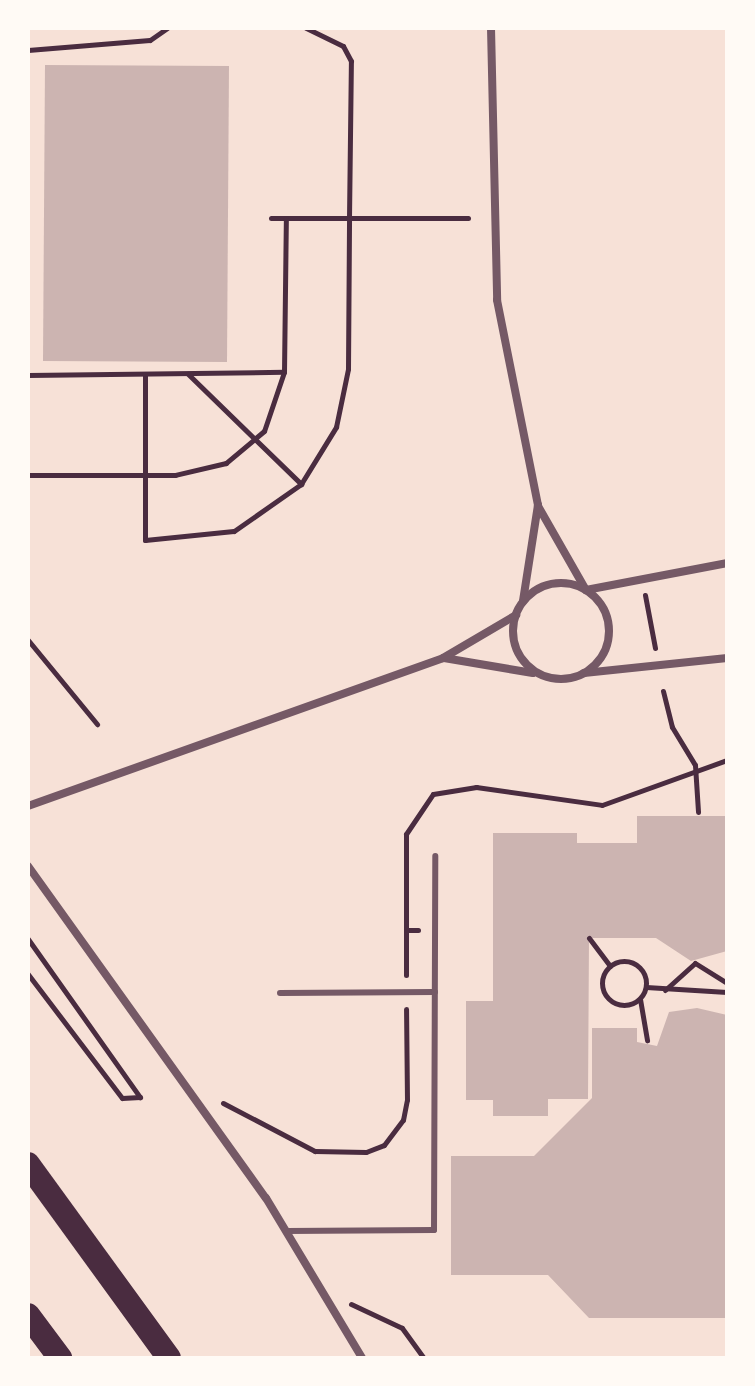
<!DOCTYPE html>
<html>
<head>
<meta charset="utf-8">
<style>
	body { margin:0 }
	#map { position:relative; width:755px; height:1386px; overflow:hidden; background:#f7e1d7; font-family:Ubuntu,sans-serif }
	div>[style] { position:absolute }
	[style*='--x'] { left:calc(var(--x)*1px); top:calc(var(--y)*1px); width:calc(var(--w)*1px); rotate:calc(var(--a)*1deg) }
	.building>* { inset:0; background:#ccb4b1 }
	.path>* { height:5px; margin:-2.5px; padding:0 2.5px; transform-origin:2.5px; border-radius:2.5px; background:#4a2c40 }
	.path>.ring { margin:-2.5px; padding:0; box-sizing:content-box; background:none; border:5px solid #4a2c40; border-radius:50% }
	.service>* { height:6px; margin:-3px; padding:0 3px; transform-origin:3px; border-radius:3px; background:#755966 }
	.minor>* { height:8px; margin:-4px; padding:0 4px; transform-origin:4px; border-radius:4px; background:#755966 }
	.minor>.ring { margin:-4px; padding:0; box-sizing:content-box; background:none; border:8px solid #755966; border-radius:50% }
	.motorway>* { height:24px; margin:-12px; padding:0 12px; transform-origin:12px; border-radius:12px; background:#4a2c40 }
	span { translate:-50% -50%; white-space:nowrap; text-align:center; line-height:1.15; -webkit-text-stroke:8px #fffaf5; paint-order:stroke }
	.frame { position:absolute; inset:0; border:30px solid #fffaf5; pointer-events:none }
</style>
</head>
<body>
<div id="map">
	<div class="building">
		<div style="clip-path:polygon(45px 65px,229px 66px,227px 362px,43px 361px)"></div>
		<div style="clip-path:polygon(637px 816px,727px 816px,727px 951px,691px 961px,656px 938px,589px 938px,588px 1099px,548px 1099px,548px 1116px,493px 1116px,493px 1100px,466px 1100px,466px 1001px,493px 1001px,493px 833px,577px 833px,577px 843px,637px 843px)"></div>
		<div style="clip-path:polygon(697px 1008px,727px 1015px,727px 1318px,589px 1318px,548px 1275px,451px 1275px,451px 1156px,534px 1156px,592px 1098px,592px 1028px,637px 1028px,637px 1042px,657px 1046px,669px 1012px)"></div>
	</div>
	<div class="path">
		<div style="--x:28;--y:50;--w:122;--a:-4.7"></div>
		<div style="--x:150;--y:40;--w:21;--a:-35"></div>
		<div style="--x:271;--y:218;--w:78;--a:0"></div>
		<div style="--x:349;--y:218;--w:157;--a:-89.3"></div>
		<div style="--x:351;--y:61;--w:17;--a:-118"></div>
		<div style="--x:343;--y:46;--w:41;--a:-154.1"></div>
		<div style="--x:284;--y:372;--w:154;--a:-89.3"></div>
		<div style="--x:145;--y:374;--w:166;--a:90"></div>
		<div style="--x:145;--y:540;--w:89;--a:-5.8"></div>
		<div style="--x:234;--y:531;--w:82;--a:-35"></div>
		<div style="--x:301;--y:484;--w:67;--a:-58.4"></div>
		<div style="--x:336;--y:427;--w:59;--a:-78.3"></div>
		<div style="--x:348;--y:369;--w:151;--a:-89.6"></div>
		<div style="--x:349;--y:218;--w:119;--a:0"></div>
		<div style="--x:188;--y:374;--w:158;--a:44.2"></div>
		<div style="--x:28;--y:375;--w:256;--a:-0.7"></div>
		<div style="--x:284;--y:372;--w:62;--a:108.7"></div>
		<div style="--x:264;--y:431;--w:50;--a:139.9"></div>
		<div style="--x:226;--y:463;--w:52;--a:166.8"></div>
		<div style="--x:175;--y:475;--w:147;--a:180"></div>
		<div style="--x:645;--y:595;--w:54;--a:79.3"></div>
		<div style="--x:28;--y:640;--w:109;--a:50.6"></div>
		<div style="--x:663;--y:691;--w:37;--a:76"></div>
		<div style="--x:672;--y:727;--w:44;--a:58.8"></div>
		<div style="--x:695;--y:765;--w:47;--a:86.3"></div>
		<div style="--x:406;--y:930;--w:45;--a:90"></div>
		<div style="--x:418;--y:930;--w:12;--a:180"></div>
		<div style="--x:406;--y:930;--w:96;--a:-90"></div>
		<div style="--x:406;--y:834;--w:48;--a:-56"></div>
		<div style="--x:433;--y:794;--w:44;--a:-9.2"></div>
		<div style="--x:476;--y:787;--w:127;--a:8.1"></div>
		<div style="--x:602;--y:805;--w:133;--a:-19.8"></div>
		<div style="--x:589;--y:938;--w:35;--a:53"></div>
		<div style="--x:28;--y:939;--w:194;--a:54.7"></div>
		<div style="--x:140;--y:1097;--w:18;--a:177"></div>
		<div style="--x:122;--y:1098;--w:156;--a:-127.2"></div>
		<div class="ring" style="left:602px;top:961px;width:39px;height:39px"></div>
		<div style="--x:646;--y:987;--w:81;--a:3.5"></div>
		<div style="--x:665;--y:990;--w:40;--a:-42"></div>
		<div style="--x:695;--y:963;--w:38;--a:32"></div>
		<div style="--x:640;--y:999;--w:42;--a:80.3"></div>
		<div style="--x:223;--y:1103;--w:104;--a:27.6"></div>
		<div style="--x:315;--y:1151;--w:51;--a:1.1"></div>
		<div style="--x:366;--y:1152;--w:19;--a:-21"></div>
		<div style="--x:384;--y:1145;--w:31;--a:-53"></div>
		<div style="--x:403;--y:1120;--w:20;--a:-79"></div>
		<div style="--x:407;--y:1100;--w:91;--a:-90.6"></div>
		<div style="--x:351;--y:1304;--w:56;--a:25.2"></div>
		<div style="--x:402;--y:1328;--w:37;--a:54"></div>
	</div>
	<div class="service">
		<div style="--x:280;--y:993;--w:155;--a:-0.4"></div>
		<div style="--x:287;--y:1231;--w:147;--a:-0.4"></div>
		<div style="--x:434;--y:1230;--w:374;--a:-89.8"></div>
	</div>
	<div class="minor">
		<div style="--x:491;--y:28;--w:272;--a:88.7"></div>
		<div style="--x:497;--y:300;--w:209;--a:78.7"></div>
		<div style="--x:538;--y:505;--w:97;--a:98.9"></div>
		<div style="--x:538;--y:506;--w:97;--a:60.3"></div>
		<div style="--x:586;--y:590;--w:144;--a:-10.8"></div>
		<div class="ring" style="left:513px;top:583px;width:88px;height:88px"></div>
		<div style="--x:444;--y:658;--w:90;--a:9.6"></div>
		<div style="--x:584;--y:673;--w:144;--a:-6"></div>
		<div style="--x:28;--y:806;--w:441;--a:-19.6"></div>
		<div style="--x:443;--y:658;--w:85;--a:-30.5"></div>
		<div style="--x:28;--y:866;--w:408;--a:54.4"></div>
		<div style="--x:266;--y:1198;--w:187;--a:59"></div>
	</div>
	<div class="motorway">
		<div style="--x:28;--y:1164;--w:240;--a:54"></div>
		<div style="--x:28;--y:1315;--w:54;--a:53.3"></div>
	</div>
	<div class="frame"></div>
</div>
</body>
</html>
